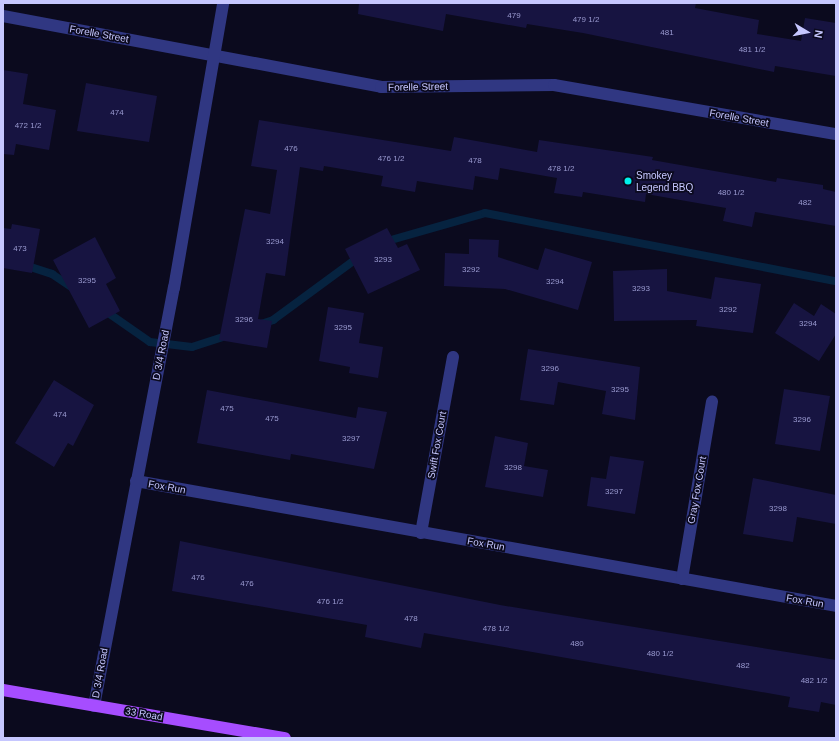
<!DOCTYPE html>
<html>
<head>
<meta charset="utf-8">
<style>
	body { margin:0 }
	#map { position:relative; width:839px; height:741px; overflow:hidden; background:#0b0a1e; font-family:Arial,sans-serif }
	div>[style] { position:absolute }
	[style*='--x'] { left:calc(var(--x)*1px); top:calc(var(--y)*1px); width:calc(var(--w)*1px); rotate:calc(var(--a)*1deg) }
	.stream>* { height:8px; margin:-4px; padding:0 4px; transform-origin:4px; border-radius:4px; background:#062340 }
	.building>* { inset:0; background:#171441 }
	.minor>* { height:12px; margin:-6px; padding:0 6px; transform-origin:6px; border-radius:6px; background:#303782 }
	.major>* { height:12px; margin:-6px; padding:0 6px; transform-origin:6px; border-radius:6px; background:#a64dff }
	.dots>* { width:11px; height:11px; translate:-50% -50%; box-sizing:border-box; border:2px solid #0b0a1e; border-radius:50% }
	span { translate:-50% -50%; white-space:nowrap; text-align:center; line-height:1.15; -webkit-text-stroke:3.5px #0b0a1e; paint-order:stroke }
	.number-label { font-size:8px; color:#9a9ad0 }
	.number-label span { -webkit-text-stroke-width:0 }
	.street-label { font-size:10px; color:#c6c7ff }
	.poi-label { font-size:10px; color:#c6c7ff }
	.left { translate:0 -50%; text-align:left }
	.frame { position:absolute; inset:0; border:4px solid #c6c7ff; pointer-events:none }
	.north { position:absolute; left:787px; top:12px; width:40px; height:40px; -webkit-text-stroke:3px #0b0a1e; paint-order:stroke; rotate:100deg; font-size:11px; font-weight:700; line-height:16px; text-align:center; color:#c6c7ff }
	.north::after { content:''; display:block; margin:auto; width:14px; height:18px; background:#c6c7ff; clip-path:polygon(50% 0,100% 100%,50% 72%,0 100%) }
</style>
</head>
<body>
<div id="map">
	<div class="stream">
		<div style="--x:384;--y:242;--w:105;--a:-16"></div>
		<div style="--x:485;--y:213;--w:358;--a:11"></div>
		<div style="--x:3;--y:258;--w:52;--a:18.1"></div>
		<div style="--x:52;--y:274;--w:25;--a:34"></div>
		<div style="--x:104;--y:310;--w:56;--a:34.8"></div>
		<div style="--x:150;--y:342;--w:42;--a:6.8"></div>
		<div style="--x:192;--y:347;--w:39;--a:-18"></div>
		<div style="--x:261;--y:324;--w:13;--a:-18"></div>
		<div style="--x:273;--y:320;--w:108;--a:-36.3"></div>
	</div>
	<div class="building">
		<div style="clip-path:polygon(359px 3px,696px 3px,695px 8px,759px 20px,757px 34px,801px 41px,805px 18px,836px 23px,836px 76px,775px 66px,774px 72px,583px 33px,527px 24px,526px 28px,446px 14px,443px 31px,358px 14px)"></div>
		<div style="clip-path:polygon(3px 70px,28px 74px,23px 104px,56px 110px,49px 150px,16px 144px,14px 155px,3px 154px)"></div>
		<div style="clip-path:polygon(86px 83px,157px 96px,149px 142px,77px 131px)"></div>
		<div style="clip-path:polygon(259px 120px,451px 151px,454px 137px,537px 152px,539px 140px,653px 157px,652px 160px,776px 182px,777px 178px,823px 185px,823px 189px,836px 192px,836px 226px,755px 212px,752px 227px,723px 221px,726px 208px,646px 194px,645px 202px,583px 192px,582px 197px,554px 193px,557px 178px,500px 168px,498px 180px,475px 176px,473px 190px,417px 181px,415px 192px,381px 186px,383px 176px,324px 166px,323px 171px,300px 167px,285px 276px,266px 273px,258px 319px,272px 321px,267px 348px,219px 340px,245px 209px,270px 214px,277px 170px,251px 166px)"></div>
		<div style="clip-path:polygon(12px 224px,40px 229px,32px 273px,3px 268px,3px 228px,11px 229px)"></div>
		<div style="clip-path:polygon(387px 228px,398px 248px,407px 244px,420px 270px,368px 294px,345px 249px)"></div>
		<div style="clip-path:polygon(95px 237px,116px 278px,106px 284px,120px 311px,89px 328px,53px 260px)"></div>
		<div style="clip-path:polygon(469px 239px,499px 240px,498px 257px,538px 270px,545px 248px,592px 262px,578px 310px,505px 289px,444px 286px,445px 253px,469px 254px)"></div>
		<div style="clip-path:polygon(667px 269px,667px 291px,711px 299px,715px 277px,761px 284px,753px 333px,696px 326px,697px 320px,614px 321px,613px 271px)"></div>
		<div style="clip-path:polygon(794px 303px,814px 316px,821px 304px,836px 314px,836px 334px,819px 361px,775px 333px)"></div>
		<div style="clip-path:polygon(328px 307px,364px 313px,359px 343px,383px 347px,378px 378px,349px 373px,350px 367px,319px 361px)"></div>
		<div style="clip-path:polygon(528px 349px,640px 367px,635px 420px,602px 414px,606px 391px,558px 382px,554px 405px,520px 400px)"></div>
		<div style="clip-path:polygon(54px 380px,94px 405px,73px 446px,68px 443px,54px 467px,15px 443px)"></div>
		<div style="clip-path:polygon(784px 389px,830px 396px,820px 451px,775px 444px)"></div>
		<div style="clip-path:polygon(207px 390px,356px 418px,358px 407px,387px 412px,374px 469px,291px 454px,290px 460px,197px 443px)"></div>
		<div style="clip-path:polygon(495px 436px,528px 443px,524px 466px,548px 470px,543px 497px,485px 487px)"></div>
		<div style="clip-path:polygon(610px 456px,644px 461px,635px 514px,587px 506px,591px 477px,606px 479px)"></div>
		<div style="clip-path:polygon(753px 478px,836px 495px,836px 524px,797px 517px,793px 542px,743px 534px)"></div>
		<div style="clip-path:polygon(180px 541px,500px 605px,836px 660px,836px 705px,821px 702px,819px 712px,788px 707px,790px 697px,424px 633px,421px 648px,365px 637px,367px 625px,172px 591px)"></div>
	</div>
	<div class="minor">
		<div style="--x:3;--y:16;--w:385;--a:10.6"></div>
		<div style="--x:381;--y:87;--w:173;--a:-0.7"></div>
		<div style="--x:554;--y:85;--w:286;--a:9.9"></div>
		<div style="--x:136;--y:481;--w:711;--a:10.12"></div>
		<div style="--x:421;--y:533;--w:179;--a:-79.7"></div>
		<div style="--x:682;--y:579;--w:180;--a:-80.4"></div>
		<div style="--x:94;--y:706;--w:426;--a:-79.2"></div>
		<div style="--x:174;--y:288;--w:289;--a:-80.2"></div>
	</div>
	<div class="major">
		<div style="--x:3;--y:690;--w:286;--a:9.7"></div>
	</div>
	<div class="dots">
		<div style="left:628px;top:181px;background:#00f1eb"></div>
	</div>
	<div class="number-label">
		<span style="left:514px;top:16px">479</span>
		<span style="left:586px;top:20px">479 1/2</span>
		<span style="left:667px;top:33px">481</span>
		<span style="left:752px;top:50px">481 1/2</span>
		<span style="left:117px;top:113px">474</span>
		<span style="left:28px;top:126px">472 1/2</span>
		<span style="left:291px;top:149px">476</span>
		<span style="left:391px;top:159px">476 1/2</span>
		<span style="left:475px;top:161px">478</span>
		<span style="left:561px;top:169px">478 1/2</span>
		<span style="left:731px;top:193px">480 1/2</span>
		<span style="left:805px;top:203px">482</span>
		<span style="left:275px;top:242px">3294</span>
		<span style="left:20px;top:249px">473</span>
		<span style="left:383px;top:260px">3293</span>
		<span style="left:471px;top:270px">3292</span>
		<span style="left:87px;top:281px">3295</span>
		<span style="left:555px;top:282px">3294</span>
		<span style="left:641px;top:289px">3293</span>
		<span style="left:728px;top:310px">3292</span>
		<span style="left:244px;top:320px">3296</span>
		<span style="left:808px;top:324px">3294</span>
		<span style="left:343px;top:328px">3295</span>
		<span style="left:550px;top:369px">3296</span>
		<span style="left:620px;top:390px">3295</span>
		<span style="left:227px;top:409px">475</span>
		<span style="left:60px;top:415px">474</span>
		<span style="left:272px;top:419px">475</span>
		<span style="left:802px;top:420px">3296</span>
		<span style="left:351px;top:439px">3297</span>
		<span style="left:513px;top:468px">3298</span>
		<span style="left:614px;top:492px">3297</span>
		<span style="left:778px;top:509px">3298</span>
		<span style="left:198px;top:578px">476</span>
		<span style="left:247px;top:584px">476</span>
		<span style="left:330px;top:602px">476 1/2</span>
		<span style="left:411px;top:619px">478</span>
		<span style="left:496px;top:629px">478 1/2</span>
		<span style="left:577px;top:644px">480</span>
		<span style="left:660px;top:654px">480 1/2</span>
		<span style="left:743px;top:666px">482</span>
		<span style="left:814px;top:681px">482 1/2</span>
	</div>
	<div class="street-label">
		<span style="left:99px;top:34px;rotate:10deg">Forelle Street</span>
		<span style="left:418px;top:87px;rotate:-1deg">Forelle Street</span>
		<span style="left:739px;top:118px;rotate:10deg">Forelle Street</span>
		<span style="left:161px;top:355px;rotate:-79deg">D 3/4 Road</span>
		<span style="left:437px;top:445px;rotate:-80deg">Swift Fox Court</span>
		<span style="left:167px;top:487px;rotate:10deg">Fox Run</span>
		<span style="left:697px;top:490px;rotate:-80deg">Gray Fox Court</span>
		<span style="left:486px;top:544px;rotate:10deg">Fox Run</span>
		<span style="left:805px;top:601px;rotate:10deg">Fox Run</span>
		<span style="left:100px;top:673px;rotate:-80deg">D 3/4 Road</span>
		<span style="left:144px;top:714px;rotate:10deg">33 Road</span>
	</div>
	<div class="poi-label">
		<span class="left" style="left:636px;top:181px">Smokey<br>Legend BBQ</span>
	</div>
	<div class="frame"></div>
	<div class="north">N</div>
</div>
</body>
</html>
